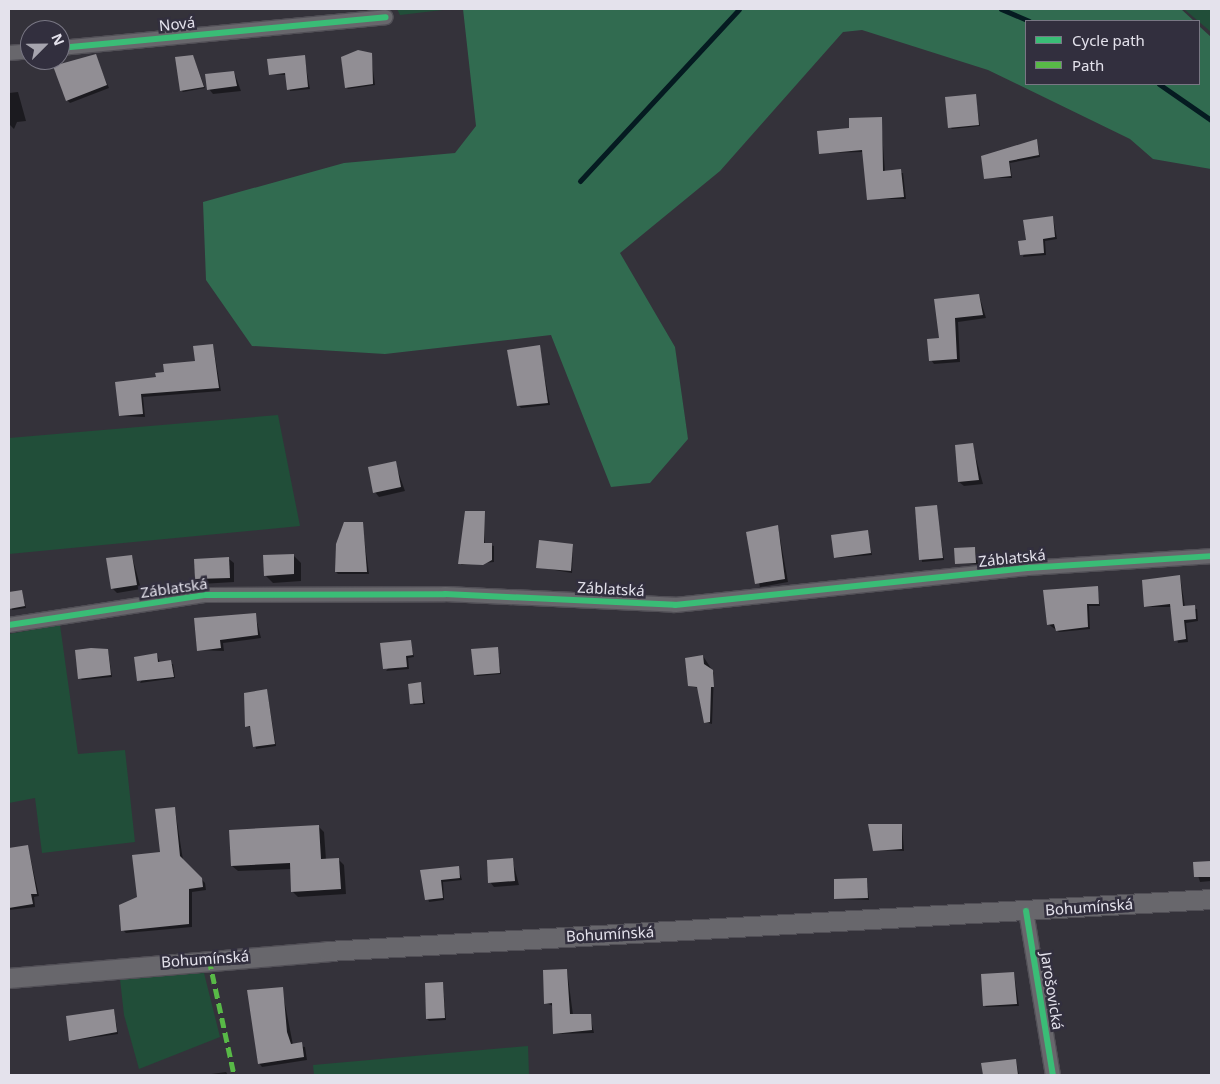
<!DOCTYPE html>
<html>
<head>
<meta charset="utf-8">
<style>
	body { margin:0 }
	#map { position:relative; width:1220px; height:1084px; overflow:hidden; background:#34323a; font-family:"Noto Sans",sans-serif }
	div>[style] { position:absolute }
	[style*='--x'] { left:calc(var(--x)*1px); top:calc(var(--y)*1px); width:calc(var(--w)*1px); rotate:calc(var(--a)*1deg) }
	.green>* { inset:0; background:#214e39 }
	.forest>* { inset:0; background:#316b50 }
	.shadow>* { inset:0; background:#0007 }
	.stream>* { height:5px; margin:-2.5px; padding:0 2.5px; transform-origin:2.5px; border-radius:2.5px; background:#051b21 }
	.building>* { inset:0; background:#918e94 }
	.roads { filter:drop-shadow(1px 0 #514f56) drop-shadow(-1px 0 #514f56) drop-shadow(0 1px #514f56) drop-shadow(0 -1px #514f56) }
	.minor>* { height:14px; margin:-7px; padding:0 7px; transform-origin:7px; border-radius:7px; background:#68676c }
	.secondary>* { height:19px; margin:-9.5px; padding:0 9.5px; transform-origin:9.5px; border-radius:9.5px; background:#68676c }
	.quiet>* { height:5px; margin-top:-2.5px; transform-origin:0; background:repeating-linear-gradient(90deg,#58b947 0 10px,transparent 0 15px) }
	.cycleway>* { height:6px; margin:-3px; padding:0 3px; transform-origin:3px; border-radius:3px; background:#3abd76 }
	span { translate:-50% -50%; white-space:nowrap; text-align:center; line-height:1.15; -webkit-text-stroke:5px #322f3e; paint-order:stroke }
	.street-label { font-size:15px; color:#e4e2ec }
	.frame { position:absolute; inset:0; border:10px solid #e4e2ec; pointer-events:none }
	.legend { position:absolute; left:1025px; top:20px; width:175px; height:65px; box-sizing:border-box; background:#322f3e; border:1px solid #797784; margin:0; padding:6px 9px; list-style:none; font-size:15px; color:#e4e2ec }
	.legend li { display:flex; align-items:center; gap:10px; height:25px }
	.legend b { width:25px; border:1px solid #797784 }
	.north { position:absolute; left:20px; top:20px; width:50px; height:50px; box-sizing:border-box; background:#322f3e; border:1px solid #797784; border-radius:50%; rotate:67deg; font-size:14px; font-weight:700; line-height:20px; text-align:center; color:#e4e2ec }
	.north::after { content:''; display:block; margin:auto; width:18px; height:22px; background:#a6a4ae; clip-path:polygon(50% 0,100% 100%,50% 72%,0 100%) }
</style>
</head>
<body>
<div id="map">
	<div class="green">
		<div style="clip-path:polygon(397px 9px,451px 9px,400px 15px)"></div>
		<div style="clip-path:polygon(1184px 9px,1211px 9px,1211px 32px)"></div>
		<div style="clip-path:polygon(278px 415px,300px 526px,9px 554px,9px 438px)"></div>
		<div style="clip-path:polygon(60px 625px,78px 754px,125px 750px,135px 842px,42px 853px,35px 798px,9px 803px,9px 634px)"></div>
		<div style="clip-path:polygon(204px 973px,220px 1037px,139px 1069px,124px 1015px,120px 979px)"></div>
		<div style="clip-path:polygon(528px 1046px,529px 1075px,314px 1075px,313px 1065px)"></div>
	</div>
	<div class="forest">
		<div style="clip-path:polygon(463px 9px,1181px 9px,1194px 21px,1026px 21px,1026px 84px,1199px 84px,1199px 26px,1211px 37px,1211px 169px,1153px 159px,1130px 139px,988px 70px,862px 30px,843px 32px,720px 171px,620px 253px,675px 347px,688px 439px,650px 483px,611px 487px,551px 335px,385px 354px,252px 346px,206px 280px,203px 202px,344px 163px,455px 153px,476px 126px)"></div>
	</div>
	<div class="shadow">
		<div style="clip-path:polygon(371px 54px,375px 85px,348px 89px,346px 87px)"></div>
		<div style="clip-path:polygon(95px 56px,109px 88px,70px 103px,67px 100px)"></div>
		<div style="clip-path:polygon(193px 56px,205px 88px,183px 92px,181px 90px)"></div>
		<div style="clip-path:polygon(304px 56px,310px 89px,290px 91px,286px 75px,270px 74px)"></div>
		<div style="clip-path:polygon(234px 72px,241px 91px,213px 94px,209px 89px)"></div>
		<div style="clip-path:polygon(18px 92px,26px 121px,17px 122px,14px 129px,9px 124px,9px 93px)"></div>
		<div style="clip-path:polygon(975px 95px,980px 126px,952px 129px,950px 127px)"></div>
		<div style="clip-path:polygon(881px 118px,885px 172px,903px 173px,906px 199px,869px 199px,863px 152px,820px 153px,851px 129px)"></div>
		<div style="clip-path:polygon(1037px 140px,1040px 157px,1010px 163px,1012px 178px,985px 178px)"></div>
		<div style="clip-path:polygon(1053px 217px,1057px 239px,1045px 241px,1046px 255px,1023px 257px,1027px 241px)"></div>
		<div style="clip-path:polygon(979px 295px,986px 318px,958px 322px,960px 362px,934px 364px,931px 360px,940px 339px,935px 300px)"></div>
		<div style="clip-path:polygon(213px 345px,221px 391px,143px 397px,145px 417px,120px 416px,117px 383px,157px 378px,197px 362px)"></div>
		<div style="clip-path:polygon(539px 346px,550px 405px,521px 408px,518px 405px)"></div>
		<div style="clip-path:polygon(972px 444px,983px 484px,964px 486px,959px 482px)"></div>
		<div style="clip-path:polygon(395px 463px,405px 491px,379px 497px,375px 492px)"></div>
		<div style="clip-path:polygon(936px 506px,944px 560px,922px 562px,917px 508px)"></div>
		<div style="clip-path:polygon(484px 512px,485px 544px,494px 546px,494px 562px,461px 565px)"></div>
		<div style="clip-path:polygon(362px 523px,369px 574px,338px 574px,336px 572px)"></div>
		<div style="clip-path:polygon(778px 527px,788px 582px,760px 587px,747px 533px)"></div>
		<div style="clip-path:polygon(867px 531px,872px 555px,835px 558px)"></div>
		<div style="clip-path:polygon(573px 545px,572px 573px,537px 567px)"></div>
		<div style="clip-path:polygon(975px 548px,978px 564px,956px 563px)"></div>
		<div style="clip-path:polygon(293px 555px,301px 563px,301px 581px,273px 583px,265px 575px)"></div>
		<div style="clip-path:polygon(132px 556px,141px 589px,117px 593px,112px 588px)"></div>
		<div style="clip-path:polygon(229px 559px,234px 563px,234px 582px,201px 584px,196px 579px)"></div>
		<div style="clip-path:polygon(1180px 576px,1185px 607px,1197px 609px,1198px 621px,1186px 623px,1188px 642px,1178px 643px,1171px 607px,1145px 607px)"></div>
		<div style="clip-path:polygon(1097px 588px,1100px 606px,1089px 606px,1090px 629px,1059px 632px,1048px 624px)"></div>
		<div style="clip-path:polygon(22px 591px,26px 608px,12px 610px,9px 593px)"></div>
		<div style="clip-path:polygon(255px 614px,261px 638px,223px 643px,224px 651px,198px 650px)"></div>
		<div style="clip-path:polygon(410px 641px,414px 657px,408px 658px,409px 669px,386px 671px)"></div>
		<div style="clip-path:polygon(497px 648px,501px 674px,477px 676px,475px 674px)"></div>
		<div style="clip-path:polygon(108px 650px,112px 677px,82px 680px,80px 678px)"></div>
		<div style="clip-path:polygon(157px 655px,160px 663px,173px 664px,175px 678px,140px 683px)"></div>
		<div style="clip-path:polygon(703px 656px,714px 673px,712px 724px,705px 722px,699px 688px,689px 686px)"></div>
		<div style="clip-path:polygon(421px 684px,425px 704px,414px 705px,412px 703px)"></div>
		<div style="clip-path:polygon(267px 691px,276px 746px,256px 749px,252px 728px,246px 726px)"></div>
		<div style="clip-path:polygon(175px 809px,183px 860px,205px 883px,206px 890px,192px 892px,192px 927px,126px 933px,123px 930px,161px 853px)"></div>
		<div style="clip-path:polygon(902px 825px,904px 851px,874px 850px)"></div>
		<div style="clip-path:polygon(318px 826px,324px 832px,326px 860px,338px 859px,344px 865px,346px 894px,298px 897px,292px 891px,291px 869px,238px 871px,232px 866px)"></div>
		<div style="clip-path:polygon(28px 847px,39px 896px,34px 897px,35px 907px,9px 910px,9px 850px)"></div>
		<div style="clip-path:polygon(512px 859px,519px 885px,494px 887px,490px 882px)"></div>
		<div style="clip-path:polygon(1211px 862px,1211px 881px,1200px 882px,1194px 863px)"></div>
		<div style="clip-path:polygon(458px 867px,462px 880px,443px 882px,444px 900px,429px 902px,421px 871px)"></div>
		<div style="clip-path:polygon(867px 879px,869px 900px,835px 899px)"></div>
		<div style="clip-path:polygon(567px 970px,573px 1015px,590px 1015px,594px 1033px,554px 1034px,553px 1006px,546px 1003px)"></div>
		<div style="clip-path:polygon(1014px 973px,1019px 1006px,986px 1007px,984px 1005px)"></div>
		<div style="clip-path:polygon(443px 983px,446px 1020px,429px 1021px,427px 1019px)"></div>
		<div style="clip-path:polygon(282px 989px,293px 1045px,305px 1047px,307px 1060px,262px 1067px,259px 1063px)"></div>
		<div style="clip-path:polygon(114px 1010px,118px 1034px,70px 1041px,68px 1017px)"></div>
		<div style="clip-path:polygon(1016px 1060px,1019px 1075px,984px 1075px,982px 1064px)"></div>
		<div style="clip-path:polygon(226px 1072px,228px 1075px,204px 1075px)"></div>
	</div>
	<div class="stream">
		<div style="--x:1001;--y:9;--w:30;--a:23"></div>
		<div style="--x:1159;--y:84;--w:63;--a:34.7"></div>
		<div style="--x:580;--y:181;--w:234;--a:-47.2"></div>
	</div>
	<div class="building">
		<div style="clip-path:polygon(358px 50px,372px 53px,373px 84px,345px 88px,341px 57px)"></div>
		<div style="clip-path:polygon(96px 54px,107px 85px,66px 101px,53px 66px)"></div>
		<div style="clip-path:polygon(193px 55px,204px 87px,180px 91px,175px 57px)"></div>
		<div style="clip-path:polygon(305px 55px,308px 87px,287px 90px,285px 73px,269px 75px,267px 59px)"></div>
		<div style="clip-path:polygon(234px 71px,237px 86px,207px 90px,205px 74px)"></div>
		<div style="clip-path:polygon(976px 94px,979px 125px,948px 128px,945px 97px)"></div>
		<div style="clip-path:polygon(882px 117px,883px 171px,901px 169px,904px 197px,867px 200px,862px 150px,819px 154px,817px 131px,849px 128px,849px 118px)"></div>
		<div style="clip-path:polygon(1037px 139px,1039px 155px,1009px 161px,1011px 176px,984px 179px,981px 156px)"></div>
		<div style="clip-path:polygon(1053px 216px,1055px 237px,1043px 239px,1044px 253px,1020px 255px,1018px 241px,1026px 240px,1023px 220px)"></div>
		<div style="clip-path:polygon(979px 294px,983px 315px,955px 318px,957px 359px,929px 361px,927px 339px,939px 338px,934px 299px)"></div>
		<div style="clip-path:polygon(213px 344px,219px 388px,141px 394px,143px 414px,119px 416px,115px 382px,156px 377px,155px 373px,164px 372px,163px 364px,195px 361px,193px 346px)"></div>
		<div style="clip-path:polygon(540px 345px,548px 403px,517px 406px,507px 350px)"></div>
		<div style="clip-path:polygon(973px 443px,979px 480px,958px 482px,955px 445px)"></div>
		<div style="clip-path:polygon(396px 461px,401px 487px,373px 493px,368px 467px)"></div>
		<div style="clip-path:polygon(937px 505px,943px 558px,919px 560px,915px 507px)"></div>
		<div style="clip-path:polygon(465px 511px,485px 511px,484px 543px,492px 543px,492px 560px,483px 565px,458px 564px)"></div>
		<div style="clip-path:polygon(344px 522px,363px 522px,367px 572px,335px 572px,336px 544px)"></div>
		<div style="clip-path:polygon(778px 525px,785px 579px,755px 584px,746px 532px)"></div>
		<div style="clip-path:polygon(868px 530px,871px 553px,834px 558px,831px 535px)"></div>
		<div style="clip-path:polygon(539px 540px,573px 544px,571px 571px,536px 568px)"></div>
		<div style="clip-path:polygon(975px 547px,976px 563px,955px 564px,954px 548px)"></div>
		<div style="clip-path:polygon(294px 554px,294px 574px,264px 576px,263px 555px)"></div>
		<div style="clip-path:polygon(132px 555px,137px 585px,111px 589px,106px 558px)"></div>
		<div style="clip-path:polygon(229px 557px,230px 578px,195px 579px,194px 559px)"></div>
		<div style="clip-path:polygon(1180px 575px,1183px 606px,1195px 605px,1196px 619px,1184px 620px,1186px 639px,1174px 641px,1170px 604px,1144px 607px,1142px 580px)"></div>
		<div style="clip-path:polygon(1098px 586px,1099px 604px,1087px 604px,1088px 627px,1056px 631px,1054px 624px,1047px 625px,1043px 590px)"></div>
		<div style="clip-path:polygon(22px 590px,25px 606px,9px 609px,9px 592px)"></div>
		<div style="clip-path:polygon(256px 613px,258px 635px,220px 640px,221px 648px,197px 651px,194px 618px)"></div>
		<div style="clip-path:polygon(411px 640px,413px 655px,406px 656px,407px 667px,383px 669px,380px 643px)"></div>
		<div style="clip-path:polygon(498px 647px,500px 673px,474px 675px,471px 649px)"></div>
		<div style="clip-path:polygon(91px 648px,108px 649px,111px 675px,78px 679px,75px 650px)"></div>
		<div style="clip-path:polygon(157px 653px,158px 662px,171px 660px,174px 677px,137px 681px,134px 657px)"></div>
		<div style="clip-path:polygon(703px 655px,704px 664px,713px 670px,714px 687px,711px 687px,710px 722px,704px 723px,697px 687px,688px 686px,685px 658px)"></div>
		<div style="clip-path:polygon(421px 682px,423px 703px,410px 704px,408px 684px)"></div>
		<div style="clip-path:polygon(267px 689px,275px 744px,253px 747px,250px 726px,245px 727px,244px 693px)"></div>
		<div style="clip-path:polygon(175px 807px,180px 856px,202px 878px,203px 887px,189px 889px,189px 924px,121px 931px,119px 905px,137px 897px,132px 855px,160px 852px,155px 809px)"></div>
		<div style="clip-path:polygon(868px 824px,902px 824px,902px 849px,873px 851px)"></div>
		<div style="clip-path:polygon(319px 825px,321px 859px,339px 858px,341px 889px,291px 892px,290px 863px,231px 866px,229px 830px)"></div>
		<div style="clip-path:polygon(28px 845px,37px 894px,31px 894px,33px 904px,9px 908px,9px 848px)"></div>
		<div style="clip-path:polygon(513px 858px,515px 881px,488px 883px,487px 860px)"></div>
		<div style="clip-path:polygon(1211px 861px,1211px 877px,1194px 877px,1193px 862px)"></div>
		<div style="clip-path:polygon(459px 866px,460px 878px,441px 880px,443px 898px,425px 900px,420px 870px)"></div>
		<div style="clip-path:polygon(867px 878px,868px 898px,834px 899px,834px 879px)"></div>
		<div style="clip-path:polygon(567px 969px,570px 1014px,591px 1014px,592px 1030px,553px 1034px,552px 1003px,544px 1004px,543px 970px)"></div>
		<div style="clip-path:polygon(1014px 972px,1017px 1004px,983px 1006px,981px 974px)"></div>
		<div style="clip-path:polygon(443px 982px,445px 1018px,426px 1019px,425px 983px)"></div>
		<div style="clip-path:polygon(283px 987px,287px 1032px,291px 1044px,302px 1042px,304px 1057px,258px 1064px,247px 990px)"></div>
		<div style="clip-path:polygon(114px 1009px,117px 1032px,69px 1041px,66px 1016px)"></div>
		<div style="clip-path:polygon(1016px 1059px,1018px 1075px,983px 1075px,981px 1063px)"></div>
	</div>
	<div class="roads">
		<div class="minor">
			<div style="--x:60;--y:48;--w:327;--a:-5.4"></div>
			<div style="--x:9;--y:53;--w:21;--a:-5"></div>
			<div style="--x:9;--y:625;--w:199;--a:-8.7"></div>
			<div style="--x:206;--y:595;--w:239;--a:-0.2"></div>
			<div style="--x:445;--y:594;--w:230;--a:2.7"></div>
			<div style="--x:675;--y:605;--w:354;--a:-6"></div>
			<div style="--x:1027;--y:568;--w:184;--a:-3.7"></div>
			<div style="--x:1026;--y:911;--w:166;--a:80.7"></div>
		</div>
		<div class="secondary">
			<div style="--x:9;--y:978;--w:320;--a:-4.8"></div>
			<div style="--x:328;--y:951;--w:885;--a:-3.37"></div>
		</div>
	</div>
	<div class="quiet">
		<div style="--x:209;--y:959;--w:119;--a:77.8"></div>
	</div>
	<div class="cycleway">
		<div style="--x:60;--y:48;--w:327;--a:-5.4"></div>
		<div style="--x:9;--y:625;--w:199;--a:-8.7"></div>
		<div style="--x:206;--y:595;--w:239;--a:-0.2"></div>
		<div style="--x:445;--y:594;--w:230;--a:2.7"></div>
		<div style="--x:675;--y:605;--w:354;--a:-6"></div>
		<div style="--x:1027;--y:568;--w:184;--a:-3.7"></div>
		<div style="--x:1026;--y:911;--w:166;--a:80.7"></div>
	</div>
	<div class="street-label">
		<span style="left:177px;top:24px;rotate:-6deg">Nová</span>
		<span style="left:1012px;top:558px;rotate:-6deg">Záblatská</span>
		<span style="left:174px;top:588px;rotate:-8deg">Záblatská</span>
		<span style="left:611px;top:589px;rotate:3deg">Záblatská</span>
		<span style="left:1089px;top:907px;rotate:-4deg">Bohumínská</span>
		<span style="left:610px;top:934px;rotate:-3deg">Bohumínská</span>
		<span style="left:205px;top:959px;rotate:-4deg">Bohumínská</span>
		<span style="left:1052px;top:991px;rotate:81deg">Jarošovická</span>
	</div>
	<div class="frame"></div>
	<ul class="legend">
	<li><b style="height:6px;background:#3abd76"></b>Cycle path</li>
	<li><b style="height:6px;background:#58b947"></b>Path</li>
	</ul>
	<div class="north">N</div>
</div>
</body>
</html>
